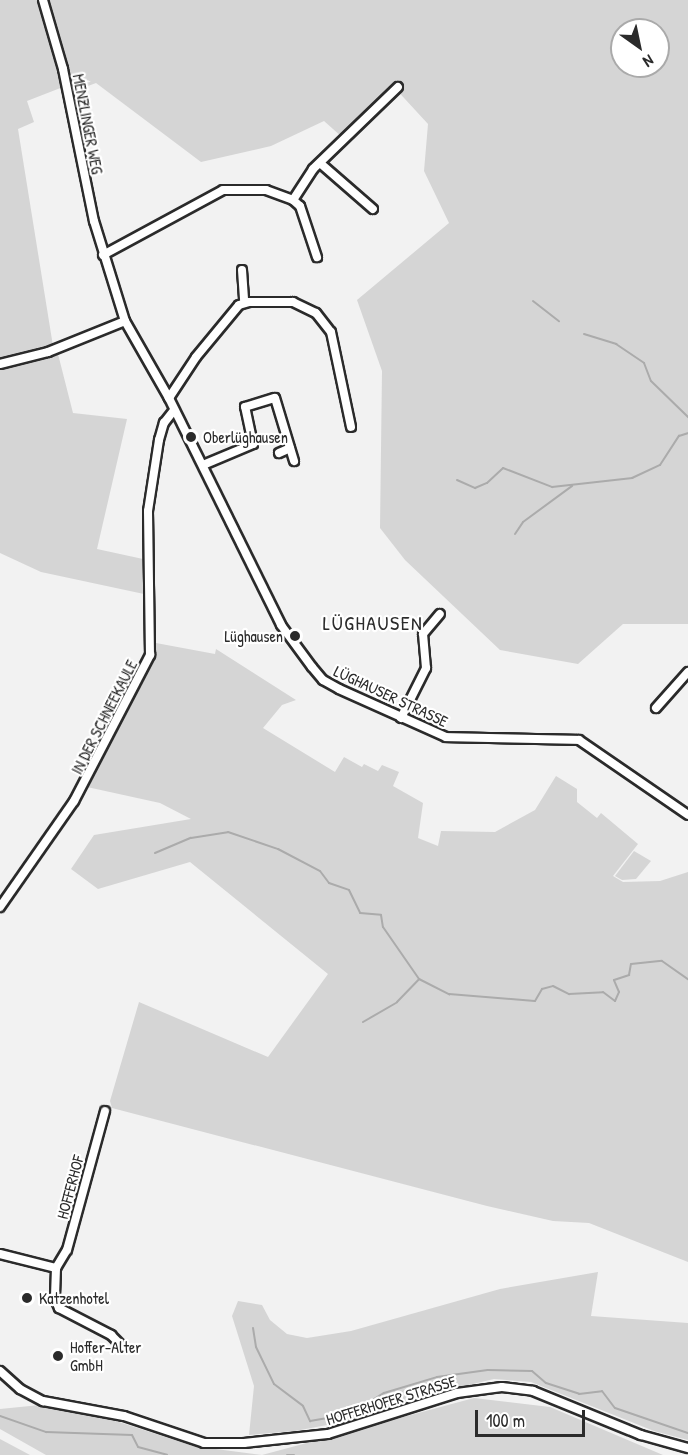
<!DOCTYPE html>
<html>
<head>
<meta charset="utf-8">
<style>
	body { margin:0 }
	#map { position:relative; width:688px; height:1455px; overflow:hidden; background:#f2f2f2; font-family:"Patrick Hand",sans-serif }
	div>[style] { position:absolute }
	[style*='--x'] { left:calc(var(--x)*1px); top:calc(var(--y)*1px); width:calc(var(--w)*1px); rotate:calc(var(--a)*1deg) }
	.green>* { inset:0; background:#d5d5d5 }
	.stream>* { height:2px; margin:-1px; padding:0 1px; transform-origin:1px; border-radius:1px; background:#ababab }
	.roads { filter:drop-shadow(2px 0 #2b2b2b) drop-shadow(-2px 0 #2b2b2b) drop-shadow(0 2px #2b2b2b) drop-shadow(0 -2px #2b2b2b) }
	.minor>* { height:8px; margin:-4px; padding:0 4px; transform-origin:4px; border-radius:4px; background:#fff }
	.dots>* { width:16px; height:16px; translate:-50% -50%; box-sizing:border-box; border:3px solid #fff; border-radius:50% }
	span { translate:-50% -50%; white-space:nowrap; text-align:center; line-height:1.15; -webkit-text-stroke:4.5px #fff; paint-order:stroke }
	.street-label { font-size:16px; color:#2b2b2b }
	.poi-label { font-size:16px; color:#2b2b2b }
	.left { translate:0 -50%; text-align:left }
	.right { translate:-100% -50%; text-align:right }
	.quarter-label { font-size:20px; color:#2b2b2b; letter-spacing:1.5px }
	.north { position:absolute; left:610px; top:18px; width:60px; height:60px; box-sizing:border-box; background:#fff; border:2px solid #aaa; border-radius:50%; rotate:147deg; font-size:16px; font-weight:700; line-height:24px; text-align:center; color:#2b2b2b }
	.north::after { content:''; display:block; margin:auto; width:21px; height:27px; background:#2b2b2b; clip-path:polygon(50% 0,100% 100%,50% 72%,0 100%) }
	.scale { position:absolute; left:475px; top:1410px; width:110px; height:27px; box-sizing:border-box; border:3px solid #2b2b2b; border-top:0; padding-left:8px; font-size:18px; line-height:21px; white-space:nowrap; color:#2b2b2b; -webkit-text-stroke:4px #fff; paint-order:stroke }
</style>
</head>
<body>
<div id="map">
	<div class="green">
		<div style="clip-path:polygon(0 0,39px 0,63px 87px,27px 101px,34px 122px,18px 129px,53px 346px,0 359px)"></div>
		<div style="clip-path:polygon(evenodd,48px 0,688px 0,688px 624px,623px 624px,578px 664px,500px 650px,405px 560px,380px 528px,382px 371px,357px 300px,449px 223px,424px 171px,428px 124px,393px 86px,342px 137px,324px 121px,271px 146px,201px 162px,96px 83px,72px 92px,48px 0,622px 30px,658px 30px,658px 66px,622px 66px,622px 30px)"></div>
		<div style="clip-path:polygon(58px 354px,73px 413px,127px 419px,97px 549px,143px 559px,144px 594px,41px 572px,0 553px,0 368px)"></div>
		<div style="clip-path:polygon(156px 643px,215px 654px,216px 649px,296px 700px,282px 705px,263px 728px,335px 772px,344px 757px,362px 767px,364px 764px,378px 771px,382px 765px,399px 772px,393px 786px,423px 803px,418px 838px,438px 846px,441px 831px,495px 832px,535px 810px,556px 776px,577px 789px,577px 802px,597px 818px,601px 813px,638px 844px,613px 876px,623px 882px,660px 881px,688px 872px,688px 1262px,589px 1223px,553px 1221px,487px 1206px,112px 1108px,110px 1101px,139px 1002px,268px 1057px,328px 974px,190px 862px,98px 889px,71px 869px,94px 835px,191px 819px,160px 803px,87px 787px,145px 677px)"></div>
		<div style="clip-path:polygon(634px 851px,651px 861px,636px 879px,622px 880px,615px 876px)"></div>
		<div style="clip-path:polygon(598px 1272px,591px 1316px,688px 1323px,688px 1440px,654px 1431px,531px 1382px,494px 1379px,439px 1392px,359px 1419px,295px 1431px,249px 1435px,254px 1386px,232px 1316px,238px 1301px,262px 1305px,270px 1320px,287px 1334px,307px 1338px,351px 1331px,500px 1289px)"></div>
		<div style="clip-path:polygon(474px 1398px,550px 1407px,663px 1455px,46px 1455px,0 1429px,0 1409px,40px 1405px,119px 1422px,193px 1446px,262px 1455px)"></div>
		<div style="clip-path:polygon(0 1439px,30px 1455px,0 1455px)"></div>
	</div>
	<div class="stream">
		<div style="--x:533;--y:301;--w:33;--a:38"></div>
		<div style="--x:584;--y:334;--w:34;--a:17"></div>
		<div style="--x:616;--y:344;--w:34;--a:34"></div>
		<div style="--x:644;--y:363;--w:19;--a:69"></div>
		<div style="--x:651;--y:381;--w:52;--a:44.2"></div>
		<div style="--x:457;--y:480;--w:20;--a:24"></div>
		<div style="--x:475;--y:488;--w:13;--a:-23"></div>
		<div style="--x:487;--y:483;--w:22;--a:-43"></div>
		<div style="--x:503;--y:468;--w:53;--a:21.2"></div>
		<div style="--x:552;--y:487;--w:81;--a:-6.4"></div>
		<div style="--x:632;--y:478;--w:31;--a:-25"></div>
		<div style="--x:660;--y:465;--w:35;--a:-57"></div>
		<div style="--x:679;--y:436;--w:9;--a:-18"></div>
		<div style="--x:515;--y:534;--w:14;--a:-56"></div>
		<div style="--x:523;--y:522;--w:61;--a:-36.3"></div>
		<div style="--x:155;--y:853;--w:39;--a:-23"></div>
		<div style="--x:191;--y:838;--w:37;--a:-9"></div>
		<div style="--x:228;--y:832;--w:53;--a:18.8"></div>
		<div style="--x:278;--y:849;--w:47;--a:27.6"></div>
		<div style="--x:320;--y:871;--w:15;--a:53"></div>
		<div style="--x:329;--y:883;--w:21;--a:19"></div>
		<div style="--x:349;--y:890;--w:25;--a:64"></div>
		<div style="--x:360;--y:913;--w:21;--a:5"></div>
		<div style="--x:381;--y:915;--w:12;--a:81"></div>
		<div style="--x:383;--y:927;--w:63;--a:55.3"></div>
		<div style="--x:419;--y:979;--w:34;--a:27"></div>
		<div style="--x:449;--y:994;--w:86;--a:4.7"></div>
		<div style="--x:535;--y:1001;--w:14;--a:-60"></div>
		<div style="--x:542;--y:989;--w:11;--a:-15"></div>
		<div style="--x:553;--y:986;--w:18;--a:27"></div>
		<div style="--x:569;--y:994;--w:34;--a:-3"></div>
		<div style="--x:603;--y:992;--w:15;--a:37"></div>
		<div style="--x:615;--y:1001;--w:10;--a:-66"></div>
		<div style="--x:619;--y:992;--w:13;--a:-113"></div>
		<div style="--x:614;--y:980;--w:16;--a:-18"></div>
		<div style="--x:629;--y:975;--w:11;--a:-80"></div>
		<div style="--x:631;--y:964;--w:31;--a:-6"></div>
		<div style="--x:662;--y:961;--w:32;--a:35"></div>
		<div style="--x:363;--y:1022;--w:39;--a:-30"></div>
		<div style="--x:397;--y:1002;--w:32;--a:-46"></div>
		<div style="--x:253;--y:1328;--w:19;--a:81"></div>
		<div style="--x:256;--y:1347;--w:41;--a:64.1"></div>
		<div style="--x:274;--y:1384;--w:36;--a:37"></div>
		<div style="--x:303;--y:1406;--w:17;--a:65"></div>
		<div style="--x:310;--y:1421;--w:41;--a:-9.9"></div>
		<div style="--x:350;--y:1414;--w:40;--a:-32"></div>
		<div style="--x:384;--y:1393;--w:55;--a:-16.8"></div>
		<div style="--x:437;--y:1377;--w:51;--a:-7.8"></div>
		<div style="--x:488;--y:1370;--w:44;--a:1.3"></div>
		<div style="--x:532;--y:1371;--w:18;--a:41"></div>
		<div style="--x:546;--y:1383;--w:35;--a:18"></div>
		<div style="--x:579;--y:1394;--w:23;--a:-7"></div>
		<div style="--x:602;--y:1391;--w:21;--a:53"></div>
		<div style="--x:615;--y:1408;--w:77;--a:18.9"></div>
		<div style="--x:0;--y:1416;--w:49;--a:19.2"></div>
		<div style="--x:46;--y:1432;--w:86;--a:2"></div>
		<div style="--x:132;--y:1435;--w:13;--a:63"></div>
		<div style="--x:138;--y:1447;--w:30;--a:15"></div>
		<div style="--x:287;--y:1455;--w:7;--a:0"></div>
	</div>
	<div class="roads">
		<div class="minor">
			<div style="--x:43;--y:0;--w:72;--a:73.8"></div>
			<div style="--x:63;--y:69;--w:155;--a:78.5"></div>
			<div style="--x:94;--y:221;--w:105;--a:72.8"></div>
			<div style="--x:125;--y:321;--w:89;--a:60.3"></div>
			<div style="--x:169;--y:398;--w:253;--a:63.7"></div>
			<div style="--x:281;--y:625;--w:52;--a:53.6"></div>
			<div style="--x:312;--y:667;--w:17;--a:50"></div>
			<div style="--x:323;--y:680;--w:18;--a:29"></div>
			<div style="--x:339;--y:689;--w:117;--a:24.2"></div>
			<div style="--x:446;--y:737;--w:133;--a:1.3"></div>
			<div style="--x:579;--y:740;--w:132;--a:34.5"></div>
			<div style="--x:320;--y:163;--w:70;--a:41"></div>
			<div style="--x:293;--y:200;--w:9;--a:41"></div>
			<div style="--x:300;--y:206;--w:54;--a:71.6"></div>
			<div style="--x:103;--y:255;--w:136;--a:-28.4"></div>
			<div style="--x:223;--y:190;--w:43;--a:0"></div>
			<div style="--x:266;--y:190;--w:29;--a:20"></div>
			<div style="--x:293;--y:200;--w:37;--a:-57"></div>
			<div style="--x:313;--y:169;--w:118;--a:-44"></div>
			<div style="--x:242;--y:270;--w:32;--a:86"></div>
			<div style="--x:0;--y:364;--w:49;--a:-14"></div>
			<div style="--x:48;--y:352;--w:83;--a:-21.9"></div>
			<div style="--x:169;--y:398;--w:49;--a:-56.6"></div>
			<div style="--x:196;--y:357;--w:67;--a:-50.4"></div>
			<div style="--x:239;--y:305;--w:10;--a:-17"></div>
			<div style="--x:249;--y:302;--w:44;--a:0"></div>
			<div style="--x:293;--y:302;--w:25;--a:26"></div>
			<div style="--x:316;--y:313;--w:24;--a:52"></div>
			<div style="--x:331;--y:332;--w:97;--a:78.1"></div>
			<div style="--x:279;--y:453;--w:12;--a:-24"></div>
			<div style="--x:203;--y:465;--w:54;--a:-22.8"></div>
			<div style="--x:253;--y:444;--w:38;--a:-102"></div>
			<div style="--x:245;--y:407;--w:31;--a:-17"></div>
			<div style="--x:275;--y:398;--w:66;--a:73.2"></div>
			<div style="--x:656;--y:708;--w:48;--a:-48.4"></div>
			<div style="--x:401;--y:718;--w:56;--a:-63.4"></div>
			<div style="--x:426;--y:668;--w:34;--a:-95"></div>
			<div style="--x:423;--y:634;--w:26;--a:-50"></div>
			<div style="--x:0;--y:907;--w:129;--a:-55.1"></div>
			<div style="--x:74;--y:801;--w:165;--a:-62.5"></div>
			<div style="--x:150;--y:655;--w:144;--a:-90.8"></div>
			<div style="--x:148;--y:511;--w:72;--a:-81.2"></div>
			<div style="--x:159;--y:440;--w:18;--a:-74"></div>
			<div style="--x:164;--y:423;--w:16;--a:-52"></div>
			<div style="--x:0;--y:1254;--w:58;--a:14"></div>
			<div style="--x:56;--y:1268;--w:31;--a:92"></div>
			<div style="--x:55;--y:1299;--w:10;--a:66"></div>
			<div style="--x:59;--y:1308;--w:59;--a:27.4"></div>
			<div style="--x:111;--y:1335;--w:18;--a:45"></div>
			<div style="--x:56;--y:1268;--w:21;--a:-59"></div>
			<div style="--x:67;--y:1250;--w:144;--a:-74.7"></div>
			<div style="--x:0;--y:1371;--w:27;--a:42"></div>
			<div style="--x:20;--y:1389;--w:26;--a:28"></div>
			<div style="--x:43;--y:1401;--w:82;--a:10.5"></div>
			<div style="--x:124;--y:1416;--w:84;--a:18.6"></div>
			<div style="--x:204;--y:1443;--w:40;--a:0"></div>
			<div style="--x:244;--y:1443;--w:84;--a:-6.1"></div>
			<div style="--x:328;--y:1434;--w:135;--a:-17.6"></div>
			<div style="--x:457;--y:1393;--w:45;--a:-7.6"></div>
			<div style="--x:502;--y:1387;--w:31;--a:7"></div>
			<div style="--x:533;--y:1391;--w:117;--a:22.2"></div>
			<div style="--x:641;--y:1435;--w:49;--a:15.5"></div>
		</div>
	</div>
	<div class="dots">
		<div style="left:191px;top:437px;background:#2b2b2b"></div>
		<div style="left:295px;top:636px;background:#2b2b2b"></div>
		<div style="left:27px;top:1298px;background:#2b2b2b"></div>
		<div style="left:58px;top:1356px;background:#2b2b2b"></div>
	</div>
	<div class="street-label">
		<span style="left:88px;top:124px;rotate:79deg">MENZLINGER WEG</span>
		<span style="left:391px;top:696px;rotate:25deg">LÜGHAUSER STRASSE</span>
		<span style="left:104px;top:717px;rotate:-63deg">IN DER SCHNEEKAULE</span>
		<span style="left:70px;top:1187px;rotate:-75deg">HOFFERHOF</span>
		<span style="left:391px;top:1400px;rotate:-17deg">HOFFERHOFER STRASSE</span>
	</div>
	<div class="poi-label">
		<span class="left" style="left:203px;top:437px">Oberlüghausen</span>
		<span class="right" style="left:283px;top:636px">Lüghausen</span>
		<span class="left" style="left:39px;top:1298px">Katzenhotel</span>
		<span class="left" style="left:70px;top:1356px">Hoffer-Alter<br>GmbH</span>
	</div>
	<div class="quarter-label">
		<span style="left:373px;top:622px">LÜGHAUSEN</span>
	</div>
	<div class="north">N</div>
	<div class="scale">100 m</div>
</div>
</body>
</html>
